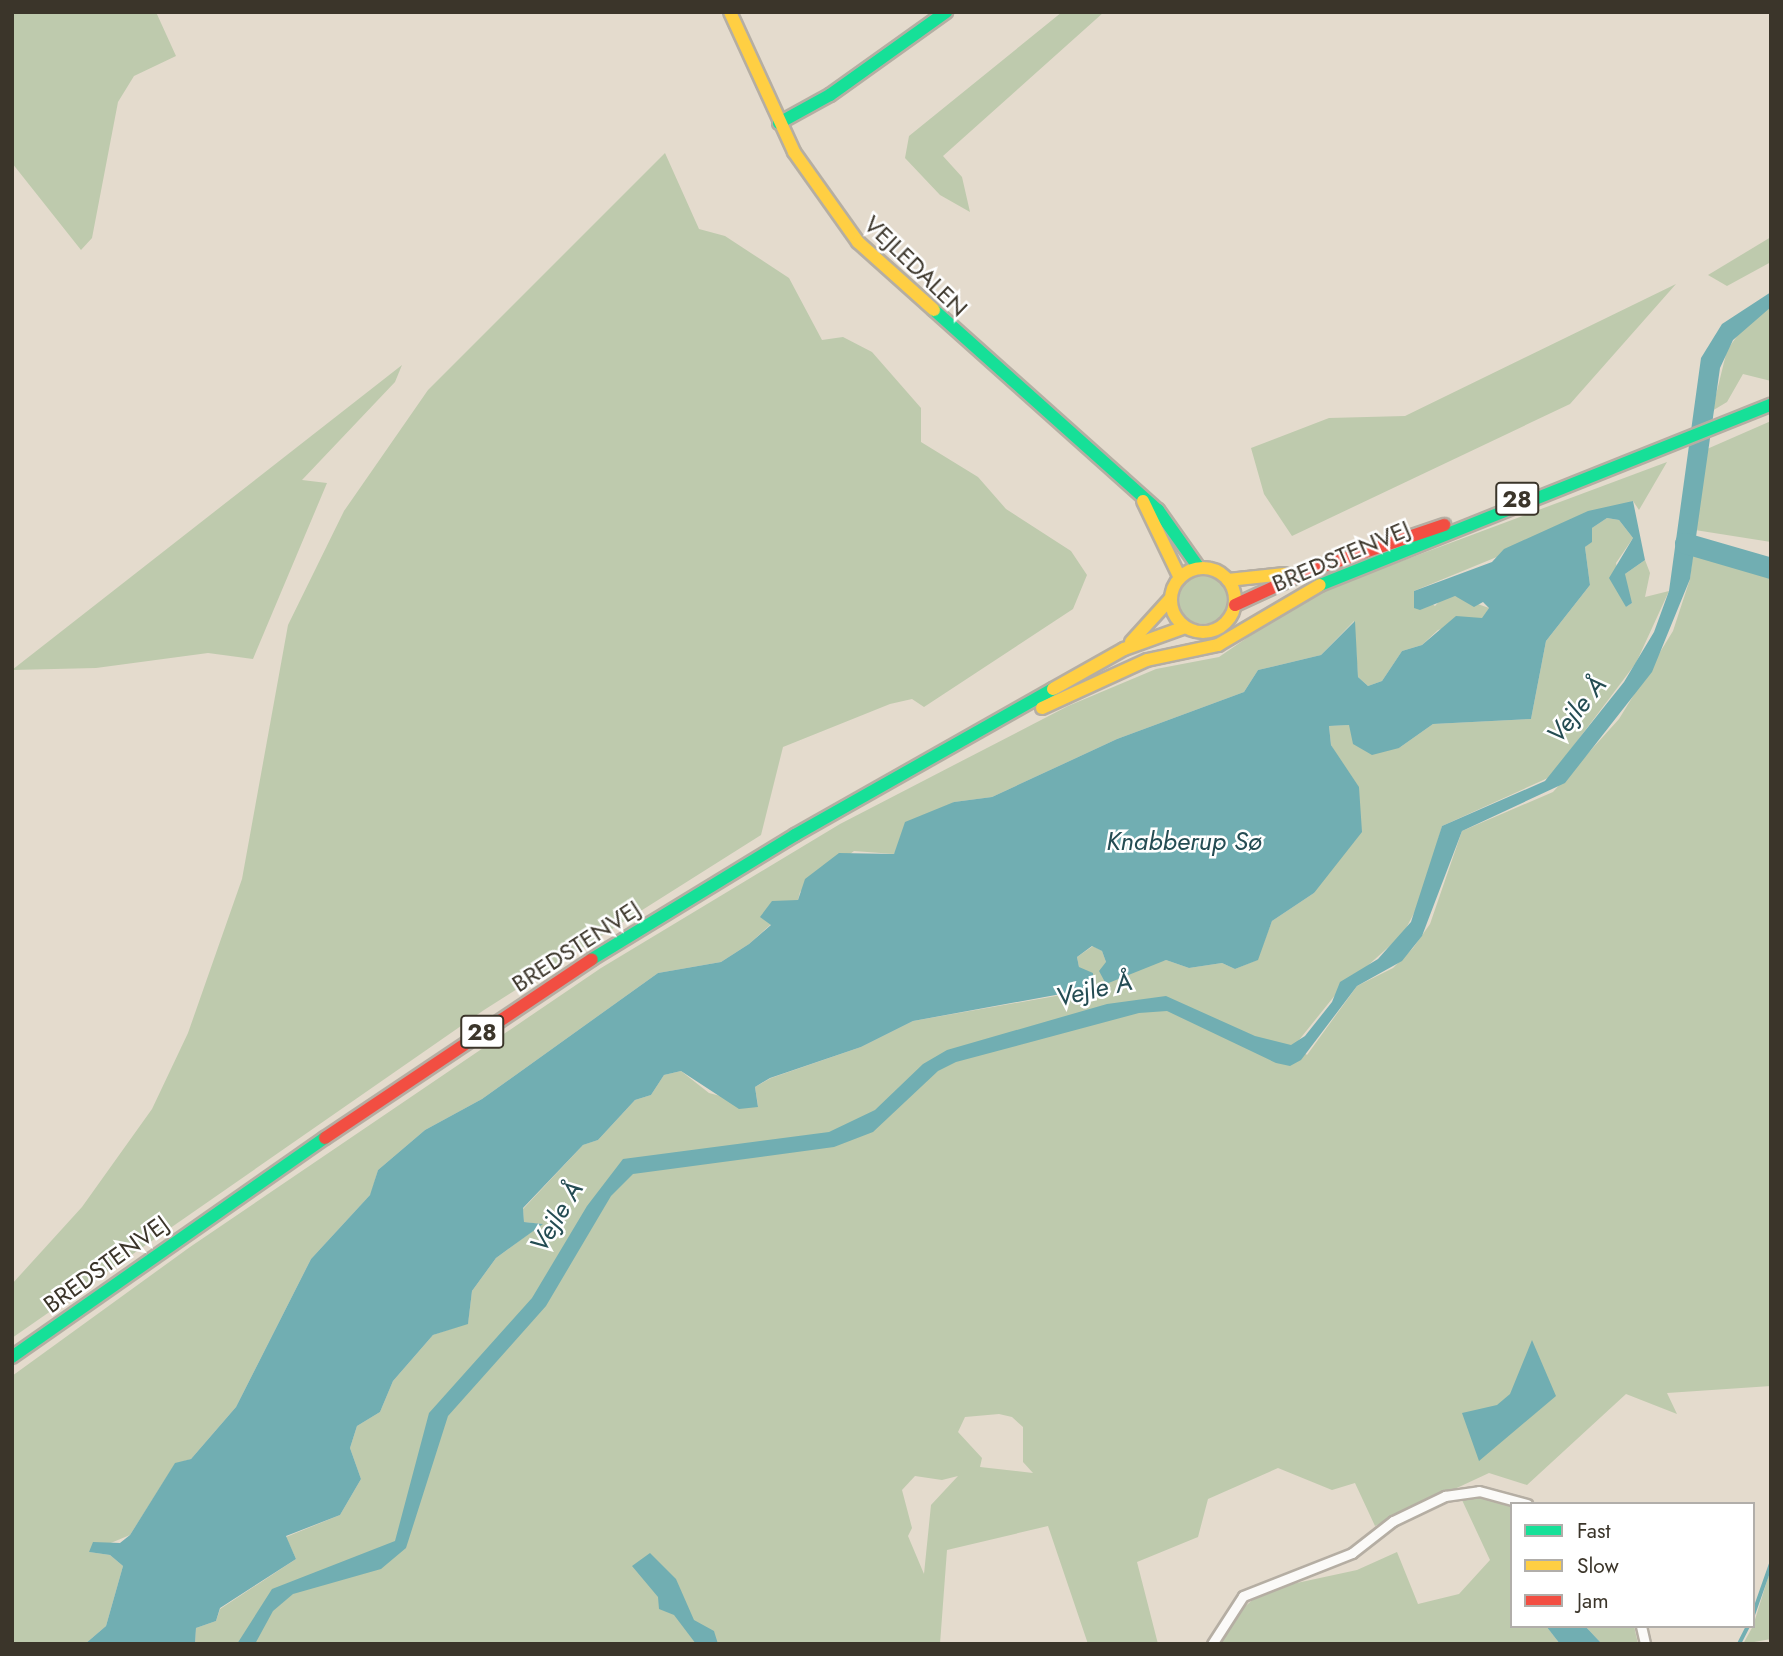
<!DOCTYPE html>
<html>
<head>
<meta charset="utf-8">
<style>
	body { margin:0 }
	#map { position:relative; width:1783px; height:1656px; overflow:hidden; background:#e4dbcd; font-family:Jost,sans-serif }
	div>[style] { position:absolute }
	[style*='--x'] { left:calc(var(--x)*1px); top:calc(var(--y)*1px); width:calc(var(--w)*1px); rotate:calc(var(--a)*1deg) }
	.green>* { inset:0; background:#becaad }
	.round { border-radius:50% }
	.water>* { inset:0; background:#71aeb2 }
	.stream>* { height:3.5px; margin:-1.75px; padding:0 1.75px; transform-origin:1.75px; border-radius:1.75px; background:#71aeb2 }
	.river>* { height:21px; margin:-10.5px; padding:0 10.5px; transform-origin:10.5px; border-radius:10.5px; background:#71aeb2 }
	.roads { filter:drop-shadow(2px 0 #b5aea3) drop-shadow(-2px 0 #b5aea3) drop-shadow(0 2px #b5aea3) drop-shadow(0 -2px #b5aea3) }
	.street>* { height:9px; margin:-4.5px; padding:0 4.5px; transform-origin:4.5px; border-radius:4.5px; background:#fbfaf8 }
	.fast>* { height:12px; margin:-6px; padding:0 6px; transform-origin:6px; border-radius:6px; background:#16e098 }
	.slow>* { height:12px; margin:-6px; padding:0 6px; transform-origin:6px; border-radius:6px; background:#ffcf43 }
	.slow>.ring { margin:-6px; padding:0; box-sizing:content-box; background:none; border:12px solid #ffcf43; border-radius:50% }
	.jam>* { height:12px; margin:-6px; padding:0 6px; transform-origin:6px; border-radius:6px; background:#f24e42 }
	span { translate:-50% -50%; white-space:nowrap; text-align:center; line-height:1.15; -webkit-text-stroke:5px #fff; paint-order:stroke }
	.shield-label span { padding:2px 5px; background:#fff; border:2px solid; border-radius:5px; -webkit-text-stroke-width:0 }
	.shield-label { font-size:23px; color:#3b352a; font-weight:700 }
	.street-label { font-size:24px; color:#3b352a }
	.water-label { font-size:26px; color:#244c53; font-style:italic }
	.frame { position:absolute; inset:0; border:14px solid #3b352a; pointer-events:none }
	.legend { position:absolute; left:1510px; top:1502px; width:245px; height:126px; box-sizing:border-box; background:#fff; border:2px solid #b1aeaa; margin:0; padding:9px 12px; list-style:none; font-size:21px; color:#3b352a }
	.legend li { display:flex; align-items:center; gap:14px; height:35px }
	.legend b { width:35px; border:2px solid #b1aeaa }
</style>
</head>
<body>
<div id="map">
	<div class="green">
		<div style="clip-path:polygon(12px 12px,156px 12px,176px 56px,134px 76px,118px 102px,92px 238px,81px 250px,12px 163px)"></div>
		<div style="clip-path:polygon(1062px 12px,1104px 12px,943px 156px,962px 177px,970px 212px,940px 195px,905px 158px,909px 136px)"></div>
		<div style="clip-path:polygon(665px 153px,699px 229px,725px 236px,789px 278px,822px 340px,843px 337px,872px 352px,921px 408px,921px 442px,978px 477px,1006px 509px,1071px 551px,1087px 575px,1073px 609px,924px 707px,912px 699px,890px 704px,783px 747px,761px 835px,484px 1010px,12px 1338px,12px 1284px,82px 1207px,152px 1109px,188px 1033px,242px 879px,288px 625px,344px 511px,428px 390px)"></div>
		<div style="clip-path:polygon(1771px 237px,1771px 262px,1727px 286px,1708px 275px)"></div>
		<div style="clip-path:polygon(1676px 284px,1570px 404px,1292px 536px,1264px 494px,1251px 448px,1329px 418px,1405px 416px)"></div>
		<div style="clip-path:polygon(1771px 307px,1771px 381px,1743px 374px,1727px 402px,1712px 411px,1727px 350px,1743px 328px)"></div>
		<div style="clip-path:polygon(402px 365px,395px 382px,302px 480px,327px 483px,253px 659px,208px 653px,96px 668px,12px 670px)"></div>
		<div style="clip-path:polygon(1771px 421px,1771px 542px,1695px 530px,1707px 449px)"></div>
		<div style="clip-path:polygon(1667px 462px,1639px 510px,1633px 501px,1414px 591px,1435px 606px,1443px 597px,1455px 596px,1489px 608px,1483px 618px,1438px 630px,1422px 645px,1402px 651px,1382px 681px,1368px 686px,1358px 677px,1354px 621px,1321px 655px,1258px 670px,1244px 692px,1117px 739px,992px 797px,954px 802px,904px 837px,894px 854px,854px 851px,800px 892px,798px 900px,749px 944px,721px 962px,658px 973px,482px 1099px,425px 1130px,378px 1170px,371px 1194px,311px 1259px,236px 1407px,191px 1459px,175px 1464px,130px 1535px,89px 1552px,110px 1555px,123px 1566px,106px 1626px,85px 1644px,12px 1644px,12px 1376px,190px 1247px,601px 968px,840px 824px,1068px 706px,1156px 669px,1219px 657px,1308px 596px)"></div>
		<div style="clip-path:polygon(evenodd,1607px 518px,1619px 520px,1633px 538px,1616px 563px,1626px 607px,1632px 603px,1623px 584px,1625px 574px,1645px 560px,1650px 573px,1645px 597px,1669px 591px,1636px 663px,1550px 777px,1442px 826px,1421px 900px,1403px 934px,1336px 994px,1295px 1045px,1307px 1055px,1357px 986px,1393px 968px,1413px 948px,1430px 924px,1462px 831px,1553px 792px,1619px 719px,1673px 631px,1690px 579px,1694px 545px,1771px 573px,1771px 1386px,1667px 1393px,1677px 1414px,1626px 1394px,1527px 1485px,1489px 1473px,1375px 1526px,1355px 1483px,1332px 1490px,1278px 1468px,1208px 1499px,1198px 1537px,1137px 1562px,1158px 1644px,1088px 1644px,1048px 1526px,947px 1550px,940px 1644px,195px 1644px,196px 1628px,216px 1621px,220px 1609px,296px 1559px,286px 1537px,340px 1515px,361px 1479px,350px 1448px,357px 1426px,380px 1412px,393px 1381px,433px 1335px,468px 1323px,472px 1291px,496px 1258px,542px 1224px,524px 1222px,523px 1209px,583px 1145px,598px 1140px,635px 1100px,651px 1095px,664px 1075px,681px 1071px,709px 1093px,758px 1106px,755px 1087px,771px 1078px,861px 1047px,913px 1021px,1067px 994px,1079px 967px,1077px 957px,1093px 946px,1102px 951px,1106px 962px,1144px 965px,1166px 960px,1189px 968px,1222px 963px,1235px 969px,1257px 960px,1272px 921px,1314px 893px,1358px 794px,1331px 745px,1329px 726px,1349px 725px,1399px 748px,1433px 724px,1531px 719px,1546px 641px,1590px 585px,1585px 547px,1592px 541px,1592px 528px,1607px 518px,999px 1414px,1012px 1417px,1023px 1427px,1023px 1462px,1033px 1473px,980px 1467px,982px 1458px,958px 1432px,965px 1417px,999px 1414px,1607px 518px,915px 1476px,942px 1480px,958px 1476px,931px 1505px,924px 1574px,908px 1536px,912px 1528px,902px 1490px,915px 1476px)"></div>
		<div class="round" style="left:1179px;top:576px;width:48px;height:48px"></div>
		<div style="clip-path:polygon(1482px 1498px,1512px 1504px,1512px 1626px,1546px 1626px,1560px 1644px,1218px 1644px,1234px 1616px,1264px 1590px,1357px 1570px,1397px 1552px,1418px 1604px,1459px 1594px,1490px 1560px,1462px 1500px)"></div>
		<div style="clip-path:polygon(1771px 1568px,1771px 1639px,1743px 1644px,1753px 1626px)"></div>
		<div style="clip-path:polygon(1585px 1626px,1634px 1626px,1638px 1644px,1602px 1644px)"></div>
	</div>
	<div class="water">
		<div style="clip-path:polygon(1771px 292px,1771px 307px,1733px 340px,1720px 368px,1690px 579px,1652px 672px,1565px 783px,1462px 831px,1422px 936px,1402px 961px,1357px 986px,1301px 1060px,1290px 1066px,1276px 1063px,1167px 1011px,1139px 1013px,956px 1062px,938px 1071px,873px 1132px,834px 1147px,633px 1174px,611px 1196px,546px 1306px,448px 1416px,406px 1548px,381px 1569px,293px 1594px,273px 1611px,255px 1644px,237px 1644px,272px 1589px,395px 1541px,429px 1413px,532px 1298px,587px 1206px,623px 1159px,829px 1132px,875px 1110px,923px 1064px,947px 1050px,1107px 1004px,1166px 996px,1255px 1036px,1291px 1045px,1305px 1036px,1332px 1002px,1340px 982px,1378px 959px,1411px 922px,1442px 826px,1545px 781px,1624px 682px,1654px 632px,1669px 591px,1701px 358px,1722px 324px)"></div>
		<div style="clip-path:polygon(1633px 501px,1645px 560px,1625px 574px,1632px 603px,1626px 607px,1609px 578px,1633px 538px,1619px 520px,1607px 518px,1592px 528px,1592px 542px,1585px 547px,1590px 585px,1546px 641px,1531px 719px,1433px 724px,1399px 748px,1372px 755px,1353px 744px,1349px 725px,1329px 726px,1331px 745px,1359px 787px,1362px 832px,1314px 893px,1272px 921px,1258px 960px,1235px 969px,1222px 963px,1189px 968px,1166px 960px,1106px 984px,1099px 971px,1106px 962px,1102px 951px,1092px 946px,1077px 957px,1079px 967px,1093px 973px,1094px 988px,913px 1021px,861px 1047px,770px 1078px,755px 1087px,758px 1107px,739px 1109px,681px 1071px,664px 1075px,651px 1095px,635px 1100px,598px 1140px,583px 1145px,523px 1208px,524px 1222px,543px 1224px,496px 1258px,472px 1291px,468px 1324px,433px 1335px,393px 1381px,380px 1412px,357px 1426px,350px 1448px,361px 1479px,340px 1515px,286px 1536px,296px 1559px,220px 1608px,216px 1621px,196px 1628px,195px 1644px,85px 1644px,106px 1626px,123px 1566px,110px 1555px,89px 1552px,93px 1542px,120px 1543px,130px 1535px,175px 1463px,191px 1459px,236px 1407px,311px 1259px,370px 1195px,378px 1170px,425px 1130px,482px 1099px,658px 973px,721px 962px,749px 944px,771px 925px,760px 917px,772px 901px,798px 900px,805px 879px,839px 853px,894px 854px,905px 822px,954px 802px,992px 797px,1117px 739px,1244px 692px,1258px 670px,1321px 655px,1355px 621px,1358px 677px,1368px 686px,1382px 681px,1402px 651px,1422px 645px,1456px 616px,1482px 618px,1489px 608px,1483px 602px,1474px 607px,1455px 596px,1420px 610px,1414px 608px,1414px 591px,1492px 562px,1504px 549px,1588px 511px)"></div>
		<div style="clip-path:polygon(1532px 1340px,1556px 1396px,1479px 1461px,1462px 1413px,1497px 1405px,1510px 1394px)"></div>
		<div style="clip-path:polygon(650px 1553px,676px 1579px,694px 1620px,714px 1631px,718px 1644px,696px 1644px,674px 1615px,659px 1609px,658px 1597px,632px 1566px)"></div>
		<div style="clip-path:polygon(1546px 1626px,1585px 1626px,1602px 1644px,1560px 1644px)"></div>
	</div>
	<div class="stream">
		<div style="--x:1753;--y:1615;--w:54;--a:-70.6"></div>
		<div style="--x:1739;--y:1644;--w:20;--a:-63"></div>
	</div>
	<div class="river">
		<div style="--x:1685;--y:543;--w:90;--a:16.2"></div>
	</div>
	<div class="roads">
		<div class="street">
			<div style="--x:1641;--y:1626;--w:18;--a:77"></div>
			<div style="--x:1212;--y:1644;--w:57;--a:-57.1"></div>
			<div style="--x:1243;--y:1596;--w:117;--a:-21.5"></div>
			<div style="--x:1352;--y:1553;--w:52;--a:-38"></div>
			<div style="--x:1393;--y:1521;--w:58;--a:-25.7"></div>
			<div style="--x:1445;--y:1496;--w:34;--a:-8"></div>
			<div style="--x:1479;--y:1491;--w:50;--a:15.2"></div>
		</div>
		<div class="fast">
			<div style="--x:779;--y:123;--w:58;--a:-28.8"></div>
			<div style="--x:830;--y:95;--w:143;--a:-35.6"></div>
			<div style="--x:934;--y:310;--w:300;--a:41.8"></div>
			<div style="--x:1158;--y:510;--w:71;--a:54.7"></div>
			<div style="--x:1320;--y:585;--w:486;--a:-21.8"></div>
			<div style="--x:592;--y:959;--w:238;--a:-31.4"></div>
			<div style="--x:795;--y:835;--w:296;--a:-29.5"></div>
			<div style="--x:12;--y:1357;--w:382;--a:-35"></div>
		</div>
		<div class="slow">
			<div style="--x:730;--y:12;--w:154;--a:65.4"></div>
			<div style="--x:794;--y:152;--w:110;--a:54.6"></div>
			<div style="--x:858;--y:242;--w:102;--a:41.8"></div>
			<div style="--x:1143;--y:501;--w:85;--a:64.3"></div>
			<div class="ring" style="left:1171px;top:568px;width:52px;height:52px"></div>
			<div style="--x:1228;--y:580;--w:57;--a:-6"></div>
			<div style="--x:1131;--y:642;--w:59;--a:-47.7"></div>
			<div style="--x:1053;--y:689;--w:81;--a:-29.4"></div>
			<div style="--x:1124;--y:649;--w:65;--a:-19.8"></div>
			<div style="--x:1042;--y:708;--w:115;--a:-24.6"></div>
			<div style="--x:1147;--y:660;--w:73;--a:-11.9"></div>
			<div style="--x:1218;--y:645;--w:118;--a:-30.5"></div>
		</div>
		<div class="jam">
			<div style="--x:1235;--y:605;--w:81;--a:-24.7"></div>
			<div style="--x:1309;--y:571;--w:143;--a:-18.8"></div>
			<div style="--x:325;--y:1138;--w:321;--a:-33.8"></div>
		</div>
	</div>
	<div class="shield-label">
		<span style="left:1517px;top:499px">28</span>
		<span style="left:482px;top:1032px">28</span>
	</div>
	<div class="street-label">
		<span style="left:916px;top:266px;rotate:44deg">VEJLEDALEN</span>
		<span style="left:1341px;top:556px;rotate:-23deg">BREDSTENVEJ</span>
		<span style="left:576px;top:946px;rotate:-33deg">BREDSTENVEJ</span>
		<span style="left:106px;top:1264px;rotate:-36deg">BREDSTENVEJ</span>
	</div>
	<div class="water-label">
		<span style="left:1577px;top:710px;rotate:-51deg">Vejle Å</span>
		<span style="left:1184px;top:842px">Knabberup Sø</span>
		<span style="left:1094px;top:990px;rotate:-13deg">Vejle Å</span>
		<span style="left:557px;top:1217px;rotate:-59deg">Vejle Å</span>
	</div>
	<div class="frame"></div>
	<ul class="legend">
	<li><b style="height:9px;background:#16e098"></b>Fast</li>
	<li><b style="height:9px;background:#ffcf43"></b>Slow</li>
	<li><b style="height:9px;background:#f24e42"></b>Jam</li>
	</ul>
</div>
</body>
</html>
